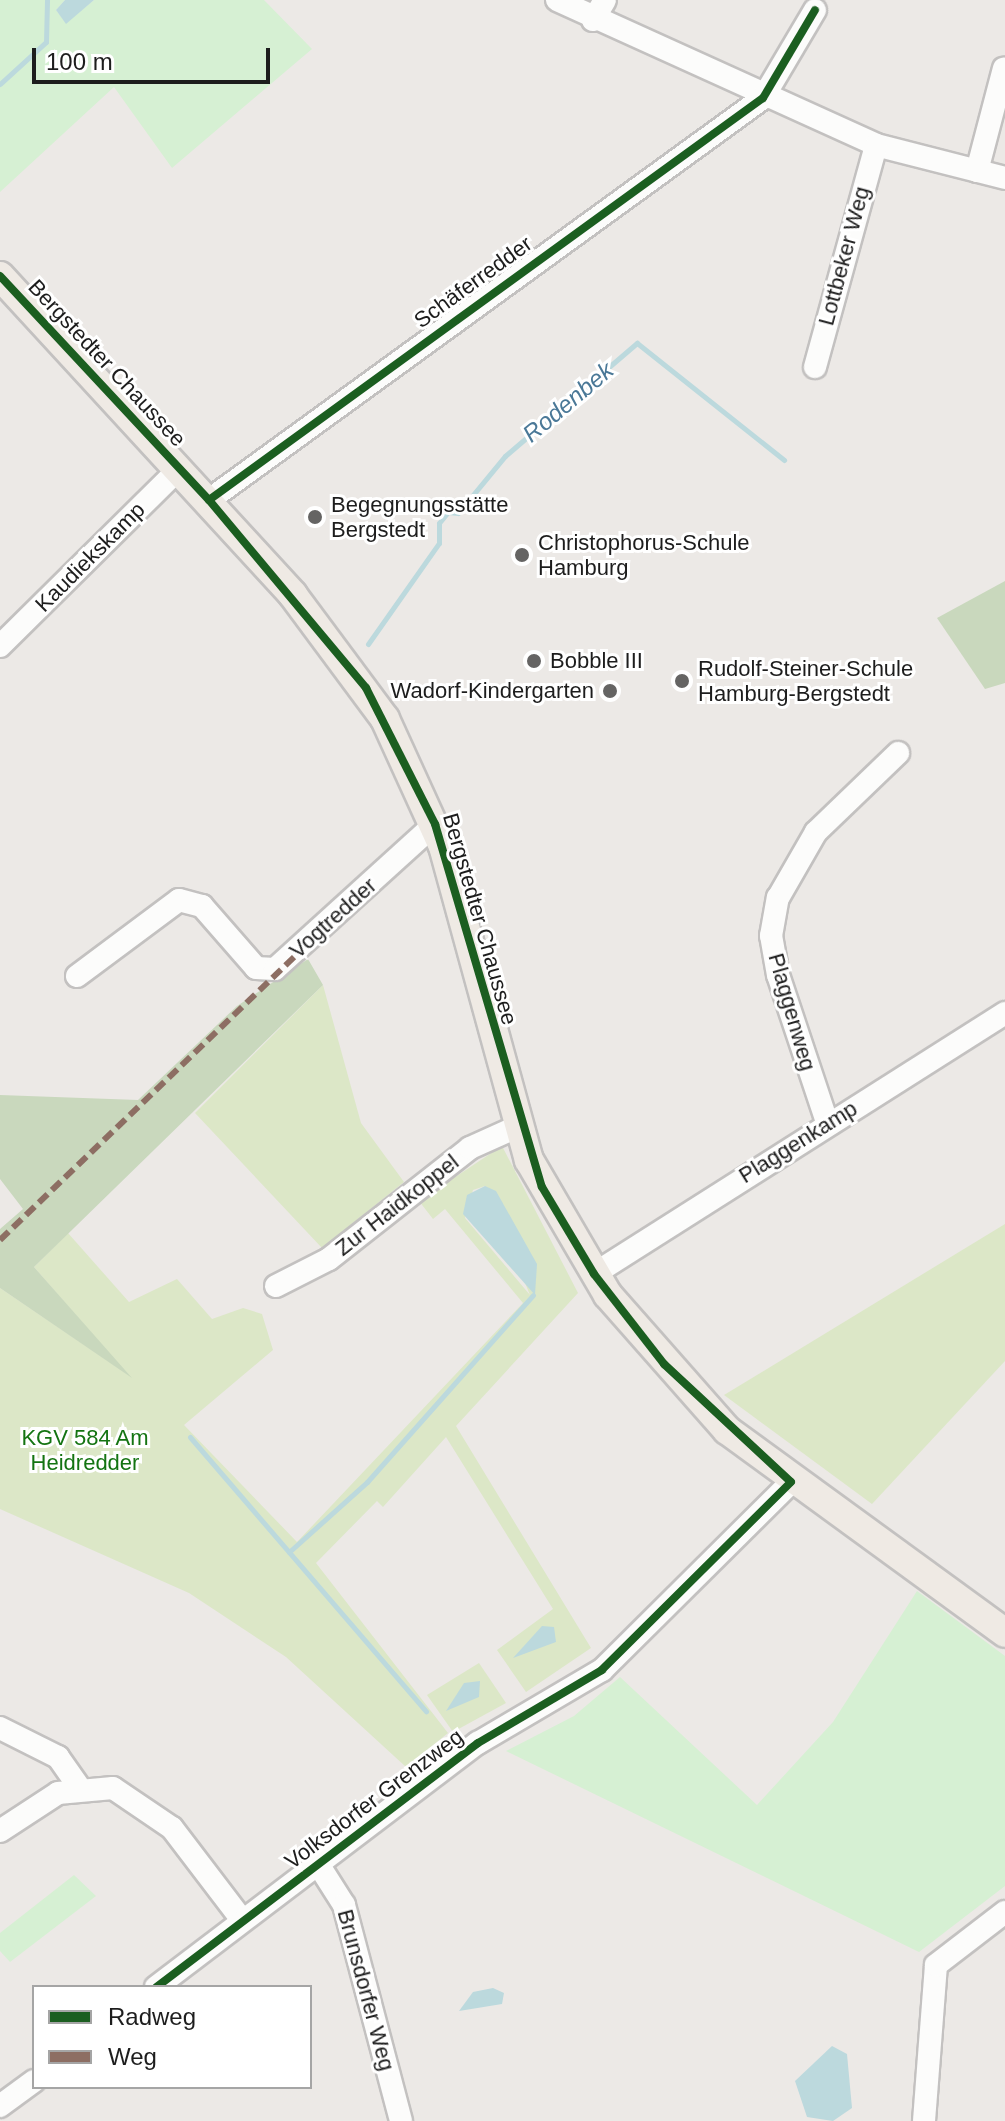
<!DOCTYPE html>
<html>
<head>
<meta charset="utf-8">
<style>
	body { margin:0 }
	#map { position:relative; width:1005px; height:2121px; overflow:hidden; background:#ece9e6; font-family:Arial,sans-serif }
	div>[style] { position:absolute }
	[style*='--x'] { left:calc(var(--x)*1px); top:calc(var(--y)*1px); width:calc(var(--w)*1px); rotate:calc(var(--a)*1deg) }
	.grass>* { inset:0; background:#dce7c7 }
	.forest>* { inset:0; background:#c9d8bd }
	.park>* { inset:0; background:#d6f0d3 }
	.water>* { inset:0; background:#bcd9dd }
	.stream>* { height:5px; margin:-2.5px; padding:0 2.5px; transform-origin:2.5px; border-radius:2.5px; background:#bcd9dd }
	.roads { filter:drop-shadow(2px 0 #c3c1c0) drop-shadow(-2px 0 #c3c1c0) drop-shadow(0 2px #c3c1c0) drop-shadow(0 -2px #c3c1c0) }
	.minor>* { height:22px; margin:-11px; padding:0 11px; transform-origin:11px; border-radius:11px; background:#fcfcfb }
	.major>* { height:28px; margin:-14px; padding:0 14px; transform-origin:14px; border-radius:14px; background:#efeae4 }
	.quiet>* { height:6px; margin-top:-3px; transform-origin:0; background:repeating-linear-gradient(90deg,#8d6e63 0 12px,transparent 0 18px) }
	.cycleway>* { height:8px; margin:-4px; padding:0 4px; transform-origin:4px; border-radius:4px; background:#1b5e20 }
	.dots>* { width:22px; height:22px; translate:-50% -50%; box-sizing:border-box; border:4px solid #fff; border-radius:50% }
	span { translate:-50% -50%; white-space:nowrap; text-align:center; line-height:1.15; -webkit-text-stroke:6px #fff; paint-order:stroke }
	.street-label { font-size:22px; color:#1d1d1d }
	.poi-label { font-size:22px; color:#1d1d1d }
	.left { translate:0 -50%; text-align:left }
	.right { translate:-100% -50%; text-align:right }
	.park-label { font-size:22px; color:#147412 }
	.water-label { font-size:24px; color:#4a7897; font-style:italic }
	.legend { position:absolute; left:32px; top:1985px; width:280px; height:104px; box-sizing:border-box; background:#fff; border:2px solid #a5a5a5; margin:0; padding:10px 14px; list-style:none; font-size:24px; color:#1d1d1d }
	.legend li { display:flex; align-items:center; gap:16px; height:40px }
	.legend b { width:40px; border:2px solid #a5a5a5 }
	.scale { position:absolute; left:32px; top:48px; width:238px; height:36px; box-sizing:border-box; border:4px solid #1d1d1d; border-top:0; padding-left:10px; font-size:24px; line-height:28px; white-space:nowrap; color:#1d1d1d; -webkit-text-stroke:6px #fff; paint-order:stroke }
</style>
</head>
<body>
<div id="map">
	<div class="grass">
		<div style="clip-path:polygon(323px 985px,361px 1123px,404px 1182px,322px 1248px,195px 1113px)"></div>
		<div style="clip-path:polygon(evenodd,502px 1146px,578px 1293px,456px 1426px,591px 1648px,526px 1692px,497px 1650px,553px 1609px,446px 1437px,383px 1507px,377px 1501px,316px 1563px,448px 1733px,406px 1767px,286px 1657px,189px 1593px,0 1509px,0 1288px,127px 1374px,34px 1267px,68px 1233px,129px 1302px,177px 1279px,212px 1319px,243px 1308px,262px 1314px,273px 1350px,184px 1425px,297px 1542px,523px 1303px,445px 1209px,433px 1219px,419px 1201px,502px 1146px,485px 1186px,530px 1295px,465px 1218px,473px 1190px,485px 1186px)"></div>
		<div style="clip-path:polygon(1005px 1224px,1005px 1361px,872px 1504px,724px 1395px)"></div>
		<div style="clip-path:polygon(479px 1663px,506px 1703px,453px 1732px,427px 1695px)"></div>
	</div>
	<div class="forest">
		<div style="clip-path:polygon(1005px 581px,1005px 683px,985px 689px,937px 618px)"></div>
		<div style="clip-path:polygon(308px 959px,323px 985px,34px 1267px,132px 1378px,0 1288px,0 1229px,23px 1209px,0 1179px,0 1095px,138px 1100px,237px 1006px)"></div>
	</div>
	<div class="park">
		<div style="clip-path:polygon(0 0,65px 0,56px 10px,66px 23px,94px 0,264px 0,312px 49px,172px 168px,114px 87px,0 192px)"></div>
		<div style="clip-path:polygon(917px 1591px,1005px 1656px,1005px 1886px,919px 1952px,506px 1751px,574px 1716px,620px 1677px,757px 1805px,833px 1722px)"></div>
		<div style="clip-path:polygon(74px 1875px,96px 1896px,10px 1962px,0 1951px,0 1933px)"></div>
	</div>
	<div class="water">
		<div style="clip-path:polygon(65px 0,94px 0,66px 24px,56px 10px)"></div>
		<div style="clip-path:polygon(485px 1186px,496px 1191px,537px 1264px,535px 1295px,463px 1214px,467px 1195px)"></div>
		<div style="clip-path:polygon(542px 1626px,554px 1627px,556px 1642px,513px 1658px)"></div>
		<div style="clip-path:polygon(480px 1681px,479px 1697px,446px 1711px,464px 1683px)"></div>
		<div style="clip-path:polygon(493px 1988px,504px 1993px,502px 2004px,459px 2011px,473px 1992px)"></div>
		<div style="clip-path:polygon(832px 2046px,847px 2054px,852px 2108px,833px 2121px,807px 2117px,795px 2081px)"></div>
	</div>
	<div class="stream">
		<div style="--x:0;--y:84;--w:62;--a:-42.4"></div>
		<div style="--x:46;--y:42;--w:42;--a:-88.6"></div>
		<div style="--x:368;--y:644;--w:123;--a:-54.9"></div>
		<div style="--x:439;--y:543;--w:20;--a:-90"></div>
		<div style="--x:439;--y:523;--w:14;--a:-51"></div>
		<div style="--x:448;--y:512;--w:10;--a:6"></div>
		<div style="--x:458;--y:513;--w:74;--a:-50.5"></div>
		<div style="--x:505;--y:456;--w:174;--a:-40.6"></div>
		<div style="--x:637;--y:343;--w:188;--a:38.5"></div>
		<div style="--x:190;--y:1437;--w:362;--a:49.3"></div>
		<div style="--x:289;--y:1552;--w:105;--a:-41.9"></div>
		<div style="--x:367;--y:1482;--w:250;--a:-48.4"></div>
	</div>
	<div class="roads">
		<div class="minor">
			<div style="--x:557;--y:0;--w:350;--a:24.4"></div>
			<div style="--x:876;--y:145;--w:133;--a:14.3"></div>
			<div style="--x:593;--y:20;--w:23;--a:-59"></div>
			<div style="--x:977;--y:171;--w:106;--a:-75.3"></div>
			<div style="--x:815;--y:367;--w:230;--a:-74.6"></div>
			<div style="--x:209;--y:500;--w:684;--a:-35.97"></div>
			<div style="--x:763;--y:98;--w:102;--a:-59.4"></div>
			<div style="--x:0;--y:646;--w:253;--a:-44.7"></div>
			<div style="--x:77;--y:976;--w:127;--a:-36.7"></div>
			<div style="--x:179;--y:900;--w:24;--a:15"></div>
			<div style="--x:202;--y:906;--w:82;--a:48.9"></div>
			<div style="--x:256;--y:968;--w:19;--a:3"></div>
			<div style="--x:275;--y:969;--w:216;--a:-42.2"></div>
			<div style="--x:827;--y:1122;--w:155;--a:-108.4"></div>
			<div style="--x:778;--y:975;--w:40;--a:-100"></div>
			<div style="--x:771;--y:936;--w:39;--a:-80"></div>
			<div style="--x:778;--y:898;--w:76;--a:-60.1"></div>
			<div style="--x:816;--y:832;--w:114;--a:-43.9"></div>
			<div style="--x:594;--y:1274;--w:487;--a:-32.4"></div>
			<div style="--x:276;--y:1286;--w:59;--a:-27"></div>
			<div style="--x:329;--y:1259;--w:179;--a:-38.2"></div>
			<div style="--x:470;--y:1148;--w:54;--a:-24.2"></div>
			<div style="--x:0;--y:1728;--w:65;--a:26.6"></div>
			<div style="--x:58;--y:1757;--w:35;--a:55"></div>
			<div style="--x:0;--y:1831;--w:69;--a:-33.2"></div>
			<div style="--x:58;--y:1793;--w:55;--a:-5.2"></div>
			<div style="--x:113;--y:1788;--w:71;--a:34.1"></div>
			<div style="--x:172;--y:1828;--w:116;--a:52.7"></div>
			<div style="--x:318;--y:1864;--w:49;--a:57.6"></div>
			<div style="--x:344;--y:1905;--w:223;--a:75.2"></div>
			<div style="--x:156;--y:1987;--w:404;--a:-37.2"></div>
			<div style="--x:478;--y:1743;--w:144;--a:-30.5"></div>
			<div style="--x:602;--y:1670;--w:267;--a:-44.8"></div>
			<div style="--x:0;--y:2106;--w:42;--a:-36.3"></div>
			<div style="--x:924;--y:2121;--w:156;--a:-85.6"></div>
			<div style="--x:936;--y:1965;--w:87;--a:-37.5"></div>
		</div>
		<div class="major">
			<div style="--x:0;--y:276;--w:433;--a:47.4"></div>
			<div style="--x:293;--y:595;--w:154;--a:53.4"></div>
			<div style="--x:385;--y:719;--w:140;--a:65.5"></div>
			<div style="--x:443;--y:846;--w:326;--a:74.7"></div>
			<div style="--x:529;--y:1160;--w:156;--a:59.7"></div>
			<div style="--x:608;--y:1295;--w:180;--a:48.6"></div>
			<div style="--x:727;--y:1430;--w:344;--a:36.1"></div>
		</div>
	</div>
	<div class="quiet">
		<div style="--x:0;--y:1240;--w:412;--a:-43.9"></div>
	</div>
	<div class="cycleway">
		<div style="--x:0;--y:276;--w:306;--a:47"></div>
		<div style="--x:209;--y:500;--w:245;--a:50.1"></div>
		<div style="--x:366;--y:688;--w:153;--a:63.1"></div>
		<div style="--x:435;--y:824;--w:378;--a:73.6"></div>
		<div style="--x:542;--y:1187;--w:101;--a:59.1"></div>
		<div style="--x:594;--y:1274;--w:114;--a:52.1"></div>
		<div style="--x:664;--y:1364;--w:173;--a:42.9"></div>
		<div style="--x:791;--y:1482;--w:267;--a:135.2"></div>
		<div style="--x:602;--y:1670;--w:144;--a:149.5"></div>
		<div style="--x:478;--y:1743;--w:404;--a:142.8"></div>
		<div style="--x:209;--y:500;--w:684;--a:-35.97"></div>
		<div style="--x:763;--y:98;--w:102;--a:-59.4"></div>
	</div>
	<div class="dots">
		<div style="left:315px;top:517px;background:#656463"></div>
		<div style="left:522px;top:555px;background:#656463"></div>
		<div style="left:534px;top:661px;background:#656463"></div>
		<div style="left:682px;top:681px;background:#656463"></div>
		<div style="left:610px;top:691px;background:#656463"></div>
	</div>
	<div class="street-label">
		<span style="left:844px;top:256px;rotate:-75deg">Lottbeker Weg</span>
		<span style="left:473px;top:282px;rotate:-36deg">Schäferredder</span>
		<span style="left:107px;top:363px;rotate:47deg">Bergstedter Chaussee</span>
		<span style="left:90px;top:557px;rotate:-45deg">Kaudiekskamp</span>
		<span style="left:333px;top:918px;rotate:-42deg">Vogtredder</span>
		<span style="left:480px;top:919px;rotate:74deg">Bergstedter Chaussee</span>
		<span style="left:792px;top:1012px;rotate:74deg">Plaggenweg</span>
		<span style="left:798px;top:1142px;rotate:-32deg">Plaggenkamp</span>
		<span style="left:397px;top:1205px;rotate:-38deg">Zur Haidkoppel</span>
		<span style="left:374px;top:1799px;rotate:-37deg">Volksdorfer Grenzweg</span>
		<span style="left:366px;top:1990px;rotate:75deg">Brunsdorfer Weg</span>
	</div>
	<div class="poi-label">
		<span class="left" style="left:331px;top:517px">Begegnungsstätte<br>Bergstedt</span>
		<span class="left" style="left:538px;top:555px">Christophorus-Schule<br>Hamburg</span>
		<span class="left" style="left:550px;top:661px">Bobble III</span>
		<span class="left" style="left:698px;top:681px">Rudolf-Steiner-Schule<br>Hamburg-Bergstedt</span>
		<span class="right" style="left:594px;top:691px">Wadorf-Kindergarten</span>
	</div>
	<div class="park-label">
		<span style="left:85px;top:1450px">KGV 584 Am<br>Heidredder</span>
	</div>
	<div class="water-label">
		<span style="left:568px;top:402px;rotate:-40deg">Rodenbek</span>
	</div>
	<ul class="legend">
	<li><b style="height:10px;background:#1b5e20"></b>Radweg</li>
	<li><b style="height:10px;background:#8d6e63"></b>Weg</li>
	</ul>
	<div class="scale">100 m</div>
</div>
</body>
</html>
